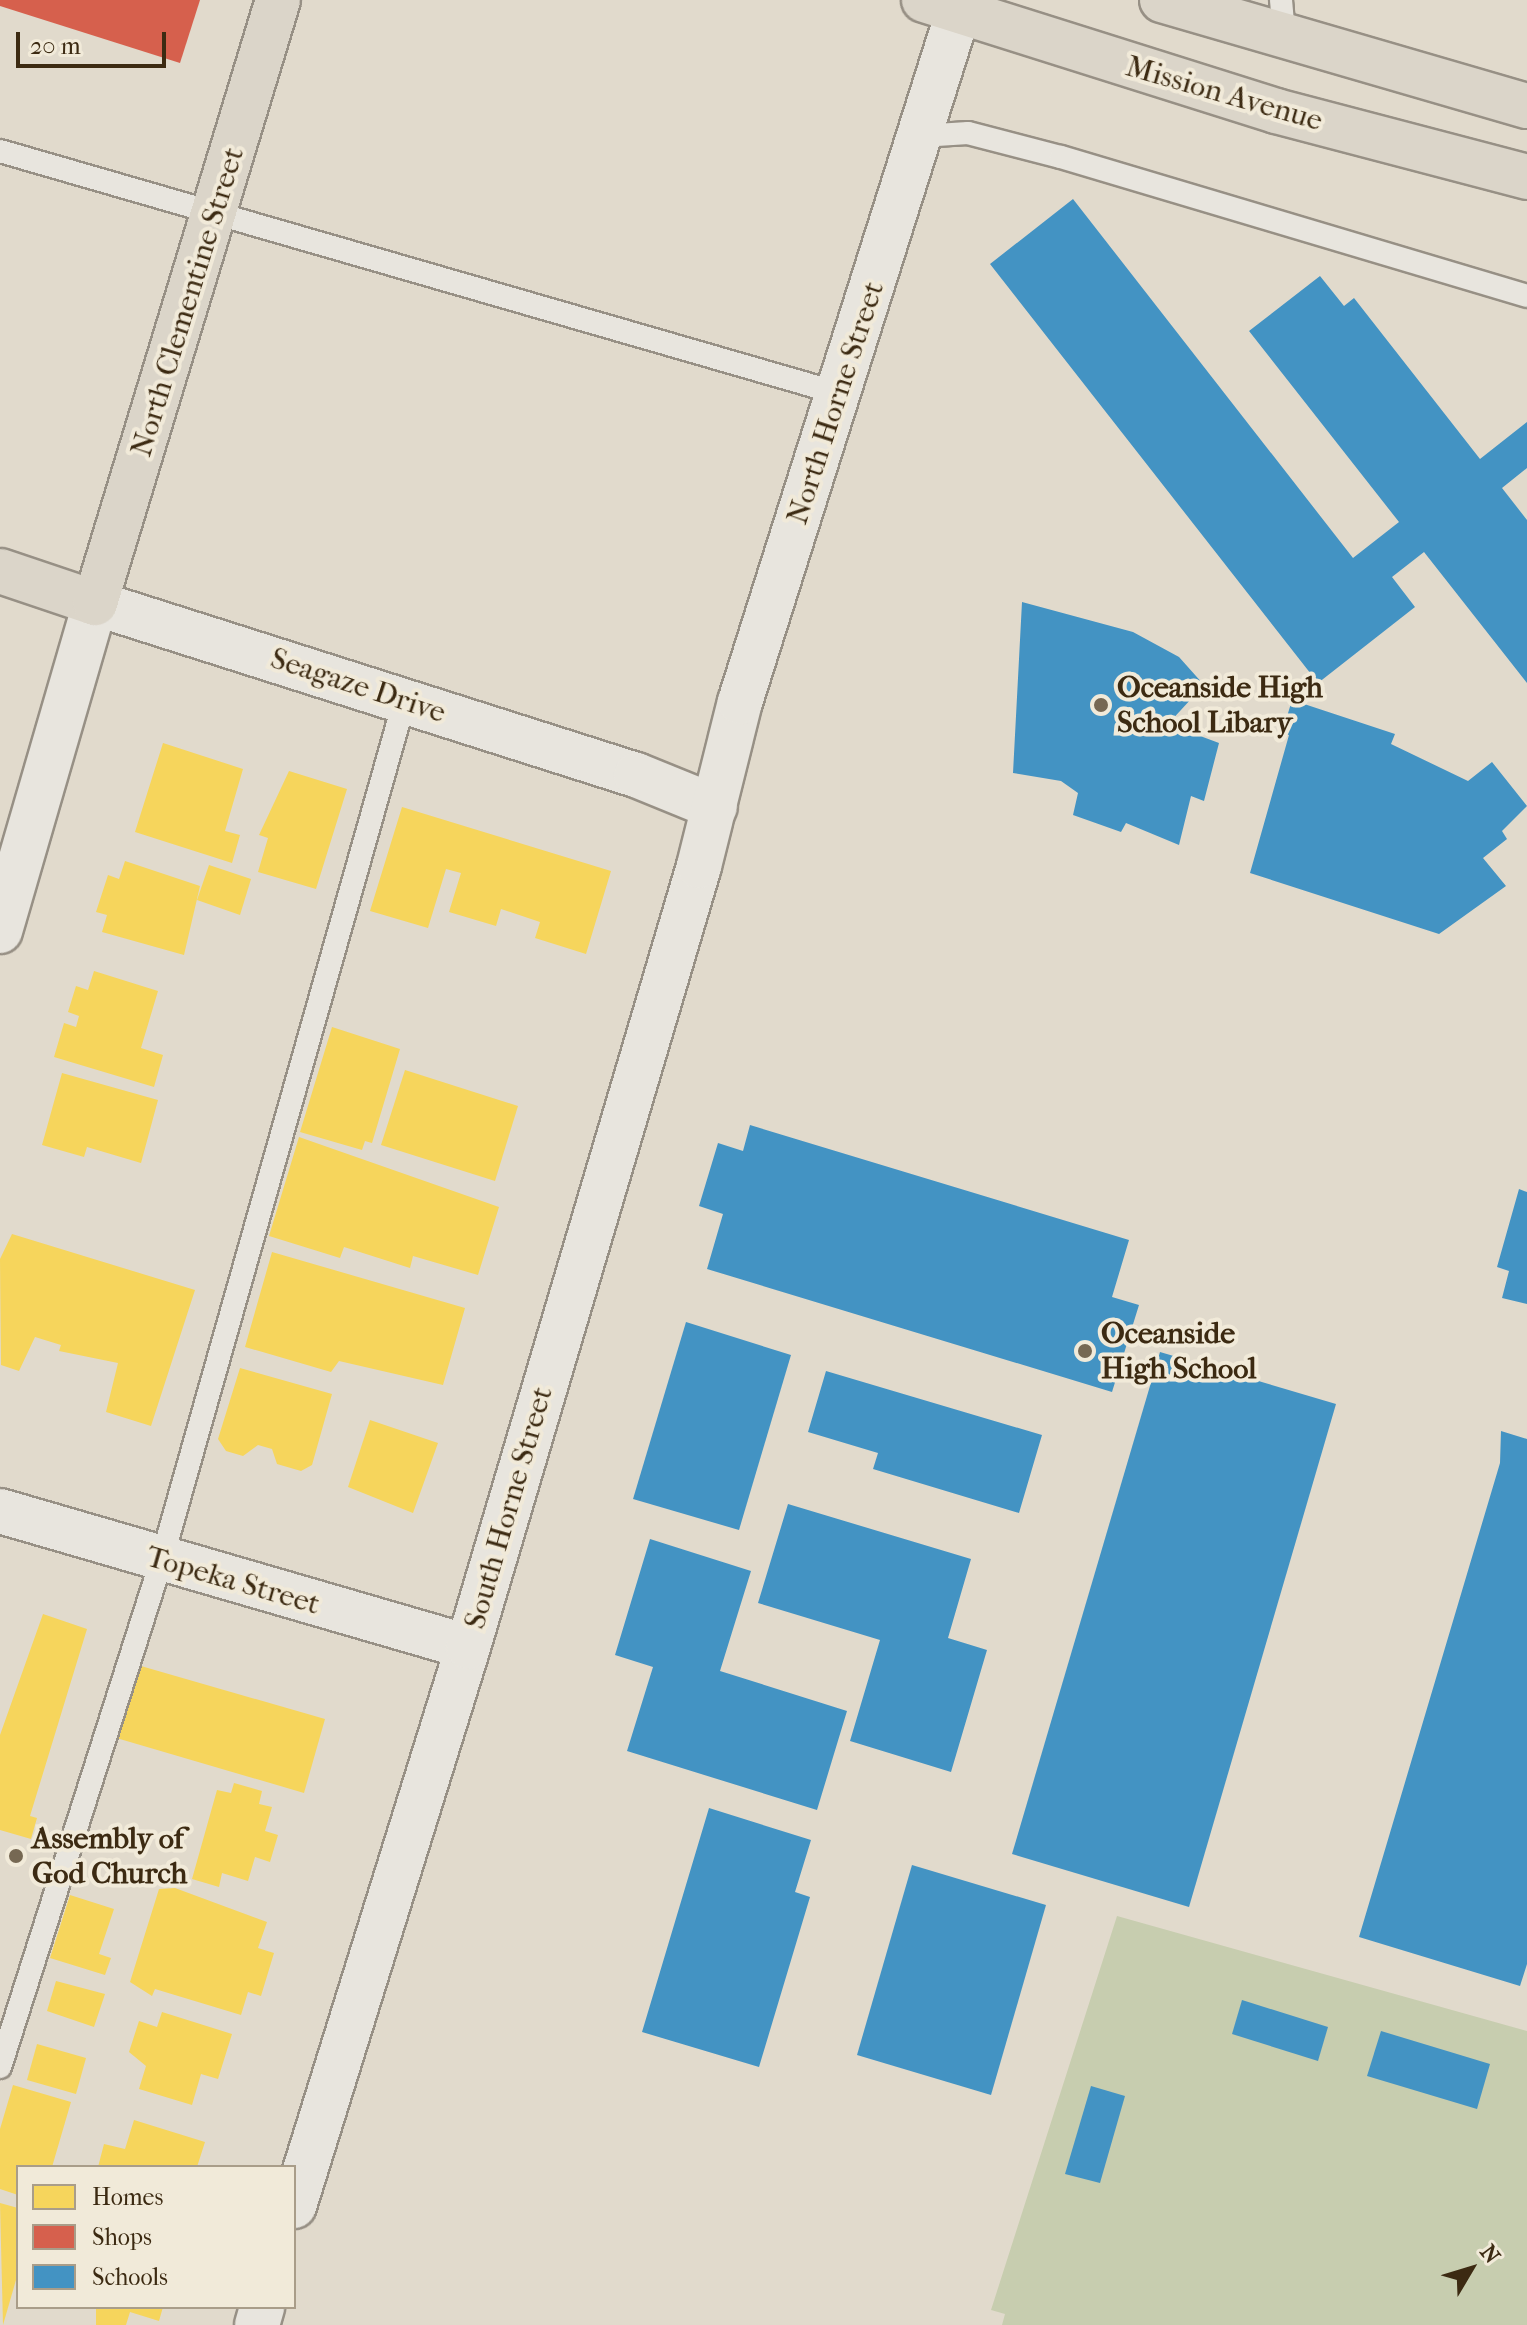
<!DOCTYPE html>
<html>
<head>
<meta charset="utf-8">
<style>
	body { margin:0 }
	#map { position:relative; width:1527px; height:2325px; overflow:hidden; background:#e1dacc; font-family:"IM FELL French Canon",serif }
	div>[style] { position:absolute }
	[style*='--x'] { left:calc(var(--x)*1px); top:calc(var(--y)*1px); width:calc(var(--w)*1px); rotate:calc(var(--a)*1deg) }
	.green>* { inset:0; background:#c7cdaf }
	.homes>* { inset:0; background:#f6d55c }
	.shops>* { inset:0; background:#d6604d }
	.schools>* { inset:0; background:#4393c3 }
	.roads { filter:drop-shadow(2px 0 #979085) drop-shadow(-2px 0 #979085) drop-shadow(0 2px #979085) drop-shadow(0 -2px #979085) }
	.lane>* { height:22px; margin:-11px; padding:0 11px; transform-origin:11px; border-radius:11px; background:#e8e5de }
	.street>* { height:44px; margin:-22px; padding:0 22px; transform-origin:22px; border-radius:22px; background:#e8e5de }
	.secondary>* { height:44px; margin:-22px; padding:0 22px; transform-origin:22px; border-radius:22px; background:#e8e5de }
	.primary>* { height:44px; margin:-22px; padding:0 22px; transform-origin:22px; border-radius:22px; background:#dbd5c9 }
	.dots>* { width:22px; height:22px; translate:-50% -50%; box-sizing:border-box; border:4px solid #f1ead9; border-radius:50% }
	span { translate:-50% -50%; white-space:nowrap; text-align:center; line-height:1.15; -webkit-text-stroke:8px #f1ead9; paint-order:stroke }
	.street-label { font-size:30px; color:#3c2a12 }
	.poi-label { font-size:30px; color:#3c2a12; font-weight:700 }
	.left { translate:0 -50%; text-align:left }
	.legend { position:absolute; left:16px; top:2165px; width:280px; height:144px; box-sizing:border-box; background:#f1ead9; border:2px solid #a99d89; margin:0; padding:10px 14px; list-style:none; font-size:24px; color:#3c2a12 }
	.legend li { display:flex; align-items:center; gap:16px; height:40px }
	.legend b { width:40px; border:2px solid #a99d89 }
	.north { position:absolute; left:1431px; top:2229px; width:80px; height:80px; -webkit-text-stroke:6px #f1ead9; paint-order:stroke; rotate:52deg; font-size:22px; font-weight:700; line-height:32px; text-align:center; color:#3c2a12 }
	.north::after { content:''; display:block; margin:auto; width:28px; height:36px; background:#3c2a12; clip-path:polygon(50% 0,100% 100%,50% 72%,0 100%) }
	.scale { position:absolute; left:16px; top:32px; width:150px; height:36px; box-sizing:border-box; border:4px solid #3c2a12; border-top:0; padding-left:10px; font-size:24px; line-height:28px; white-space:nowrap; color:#3c2a12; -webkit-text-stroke:6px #f1ead9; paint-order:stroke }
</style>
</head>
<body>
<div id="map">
	<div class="green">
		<div style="clip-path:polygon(1117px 1916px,1527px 2031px,1527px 2325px,1002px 2325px,1005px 2314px,991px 2310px)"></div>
	</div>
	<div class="homes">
		<div style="clip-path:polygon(163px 743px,243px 769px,225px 831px,240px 835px,232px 863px,135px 832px)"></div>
		<div style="clip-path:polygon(289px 771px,347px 789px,316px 889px,258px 872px,268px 838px,259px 835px)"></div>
		<div style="clip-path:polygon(402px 807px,611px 871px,586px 954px,535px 938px,540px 922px,501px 909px,496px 926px,449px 912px,461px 873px,446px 869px,428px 928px,370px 911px)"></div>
		<div style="clip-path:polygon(125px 861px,200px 886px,184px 955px,102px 932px,107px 915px,96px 912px,108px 875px,119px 879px)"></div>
		<div style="clip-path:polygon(209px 865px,251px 879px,240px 915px,197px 900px)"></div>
		<div style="clip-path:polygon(94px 971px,158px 991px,141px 1048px,163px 1055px,154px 1087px,54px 1057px,64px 1023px,76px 1027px,79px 1016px,68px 1012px,76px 986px,88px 990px)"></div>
		<div style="clip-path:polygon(332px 1027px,400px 1049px,372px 1143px,365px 1141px,362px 1150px,300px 1132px)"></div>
		<div style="clip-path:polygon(405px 1070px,518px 1106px,495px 1181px,381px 1145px)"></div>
		<div style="clip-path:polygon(62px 1073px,158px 1100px,141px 1163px,87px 1147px,84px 1157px,42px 1145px)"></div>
		<div style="clip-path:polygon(299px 1137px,499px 1207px,478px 1275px,413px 1256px,410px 1268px,344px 1247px,340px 1258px,269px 1236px)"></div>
		<div style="clip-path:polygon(12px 1234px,195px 1290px,151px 1426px,106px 1412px,118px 1363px,59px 1351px,61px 1345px,35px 1337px,19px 1371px,1px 1365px,0 1259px)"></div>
		<div style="clip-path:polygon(272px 1252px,465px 1308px,443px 1385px,339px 1361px,331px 1372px,245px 1347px)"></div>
		<div style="clip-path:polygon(240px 1368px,332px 1394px,312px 1465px,301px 1471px,277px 1464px,272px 1449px,258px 1445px,243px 1456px,226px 1451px,218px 1439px)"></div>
		<div style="clip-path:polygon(370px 1420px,438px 1443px,413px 1513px,348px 1487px)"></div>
		<div style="clip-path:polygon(43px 1614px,87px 1629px,30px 1816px,37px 1818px,31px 1839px,0 1830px,0 1735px)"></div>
		<div style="clip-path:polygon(134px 1664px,325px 1719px,304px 1793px,113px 1737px)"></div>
		<div style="clip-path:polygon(234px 1783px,262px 1791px,259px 1804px,272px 1807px,265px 1831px,278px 1835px,270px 1862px,255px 1857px,248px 1881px,222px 1873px,219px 1887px,192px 1879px,217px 1790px,231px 1793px)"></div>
		<div style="clip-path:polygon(175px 1888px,267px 1922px,258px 1948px,274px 1953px,261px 1996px,248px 1992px,241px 2015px,155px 1989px,152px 1996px,130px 1982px,159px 1889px)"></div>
		<div style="clip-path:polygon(70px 1895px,114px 1909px,99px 1954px,111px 1958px,105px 1975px,50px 1958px)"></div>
		<div style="clip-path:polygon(56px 1981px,105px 1994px,94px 2027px,47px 2011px)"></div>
		<div style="clip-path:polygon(162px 2012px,232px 2034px,218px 2079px,201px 2074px,192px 2105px,139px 2089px,146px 2066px,129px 2052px,139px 2021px,157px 2027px)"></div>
		<div style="clip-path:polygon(37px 2044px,86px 2058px,76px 2094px,27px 2080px)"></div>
		<div style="clip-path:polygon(13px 2085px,71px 2102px,52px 2167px,18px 2167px,18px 2195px,0 2189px,0 2129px)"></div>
		<div style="clip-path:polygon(134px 2120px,205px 2142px,197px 2167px,98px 2167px,104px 2144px,125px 2149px)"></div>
		<div style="clip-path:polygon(0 2203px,18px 2208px,18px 2273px,3px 2325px)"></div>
		<div style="clip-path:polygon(96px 2307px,163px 2307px,159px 2321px,130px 2312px,126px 2325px,96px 2325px)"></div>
	</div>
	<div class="shops">
		<div style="clip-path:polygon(0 0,200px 0,180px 63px,0 6px)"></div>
	</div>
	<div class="schools">
		<div style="clip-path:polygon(1073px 199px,1353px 558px,1399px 522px,1249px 331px,1320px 276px,1344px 306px,1354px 298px,1480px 459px,1527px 422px,1527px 468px,1502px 488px,1527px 520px,1527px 683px,1424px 552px,1392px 577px,1415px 607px,1318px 683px,990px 264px)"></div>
		<div style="clip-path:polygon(1022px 602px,1133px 632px,1179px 657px,1204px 685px,1168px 724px,1219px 743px,1204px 801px,1191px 796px,1179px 845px,1126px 823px,1121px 832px,1073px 815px,1078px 793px,1061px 781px,1013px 773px)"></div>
		<div style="clip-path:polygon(1292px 700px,1395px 734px,1391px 744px,1468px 781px,1492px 762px,1527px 806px,1502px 831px,1507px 839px,1483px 858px,1506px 886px,1439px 934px,1250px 873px,1289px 735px,1282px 733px)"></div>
		<div style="clip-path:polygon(750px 1125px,1129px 1240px,1112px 1297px,1139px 1305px,1112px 1392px,707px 1269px,723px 1214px,699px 1206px,718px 1143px,743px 1151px)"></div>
		<div style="clip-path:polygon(1519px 1189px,1527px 1192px,1527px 1304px,1502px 1298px,1509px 1271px,1497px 1267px)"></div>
		<div style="clip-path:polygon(686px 1322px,791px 1355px,739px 1530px,633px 1499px)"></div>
		<div style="clip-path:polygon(1160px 1352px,1336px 1404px,1189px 1907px,1012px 1854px)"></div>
		<div style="clip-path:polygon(826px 1371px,1042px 1435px,1019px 1513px,873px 1469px,878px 1453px,808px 1432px)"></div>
		<div style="clip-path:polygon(1501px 1431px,1527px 1439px,1527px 1964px,1520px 1986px,1359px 1937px,1500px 1463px)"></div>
		<div style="clip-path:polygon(788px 1504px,971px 1559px,948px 1638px,987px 1650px,951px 1772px,850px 1741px,880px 1640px,758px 1603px)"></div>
		<div style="clip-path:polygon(650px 1539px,751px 1571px,720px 1671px,847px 1711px,817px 1810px,627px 1751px,653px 1667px,615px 1655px)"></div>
		<div style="clip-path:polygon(709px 1808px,811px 1840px,795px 1892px,810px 1897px,759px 2067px,642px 2032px)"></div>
		<div style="clip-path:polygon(912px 1865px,1046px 1905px,991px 2095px,857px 2055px)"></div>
		<div style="clip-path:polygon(1242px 2000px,1328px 2027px,1318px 2061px,1232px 2034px)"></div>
		<div style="clip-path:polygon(1381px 2031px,1490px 2064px,1477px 2109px,1367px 2076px)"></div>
		<div style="clip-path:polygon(1091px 2086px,1125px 2096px,1100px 2183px,1065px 2174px)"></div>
	</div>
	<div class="roads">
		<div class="lane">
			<div style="--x:1281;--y:0;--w:35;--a:85"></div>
			<div style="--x:921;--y:136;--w:47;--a:-3.7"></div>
			<div style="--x:968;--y:133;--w:96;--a:14.5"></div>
			<div style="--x:1061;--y:157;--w:486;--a:16.6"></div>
			<div style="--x:0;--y:151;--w:872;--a:16.11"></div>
			<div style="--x:0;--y:2067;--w:530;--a:-72.32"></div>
			<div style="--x:161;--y:1562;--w:894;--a:-74.22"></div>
		</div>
		<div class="street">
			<div style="--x:0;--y:1511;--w:487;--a:16.2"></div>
		</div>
		<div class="secondary">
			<div style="--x:0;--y:931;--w:341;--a:-73.8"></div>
			<div style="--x:95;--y:603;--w:568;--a:17.64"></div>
			<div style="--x:636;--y:775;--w:85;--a:22.1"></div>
			<div style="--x:294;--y:2206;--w:585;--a:-72.71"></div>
			<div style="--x:468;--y:1647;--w:814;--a:-73.52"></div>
			<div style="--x:699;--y:866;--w:169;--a:-76"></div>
			<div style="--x:740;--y:702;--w:736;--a:-72.45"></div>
			<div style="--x:257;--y:2325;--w:19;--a:-74"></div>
		</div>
		<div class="primary">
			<div style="--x:924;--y:0;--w:369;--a:17.5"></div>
			<div style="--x:1276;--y:111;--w:260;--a:14.7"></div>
			<div style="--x:1162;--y:0;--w:380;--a:16.2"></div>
			<div style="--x:0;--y:571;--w:100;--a:18.6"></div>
			<div style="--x:95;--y:603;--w:630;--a:-73.12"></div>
		</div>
	</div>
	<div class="dots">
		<div style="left:1101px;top:705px;background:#766853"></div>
		<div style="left:1085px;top:1351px;background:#766853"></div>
		<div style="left:16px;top:1856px;background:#766853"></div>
	</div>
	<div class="street-label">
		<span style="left:1224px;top:94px;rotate:16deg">Mission Avenue</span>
		<span style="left:188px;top:302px;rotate:-73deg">North Clementine Street</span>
		<span style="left:836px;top:403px;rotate:-72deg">North Horne Street</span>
		<span style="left:358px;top:686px;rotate:18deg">Seagaze Drive</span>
		<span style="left:509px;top:1508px;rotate:-74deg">South Horne Street</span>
		<span style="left:233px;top:1581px;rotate:16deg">Topeka Street</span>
	</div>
	<div class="poi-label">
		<span class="left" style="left:1117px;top:705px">Oceanside High<br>School Libary</span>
		<span class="left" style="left:1101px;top:1351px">Oceanside<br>High School</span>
		<span class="left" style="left:32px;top:1856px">Assembly of<br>God Church</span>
	</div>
	<ul class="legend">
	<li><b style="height:22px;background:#f6d55c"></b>Homes</li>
	<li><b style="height:22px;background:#d6604d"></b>Shops</li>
	<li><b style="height:22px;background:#4393c3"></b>Schools</li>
	</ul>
	<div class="north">N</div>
	<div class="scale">20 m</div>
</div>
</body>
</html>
